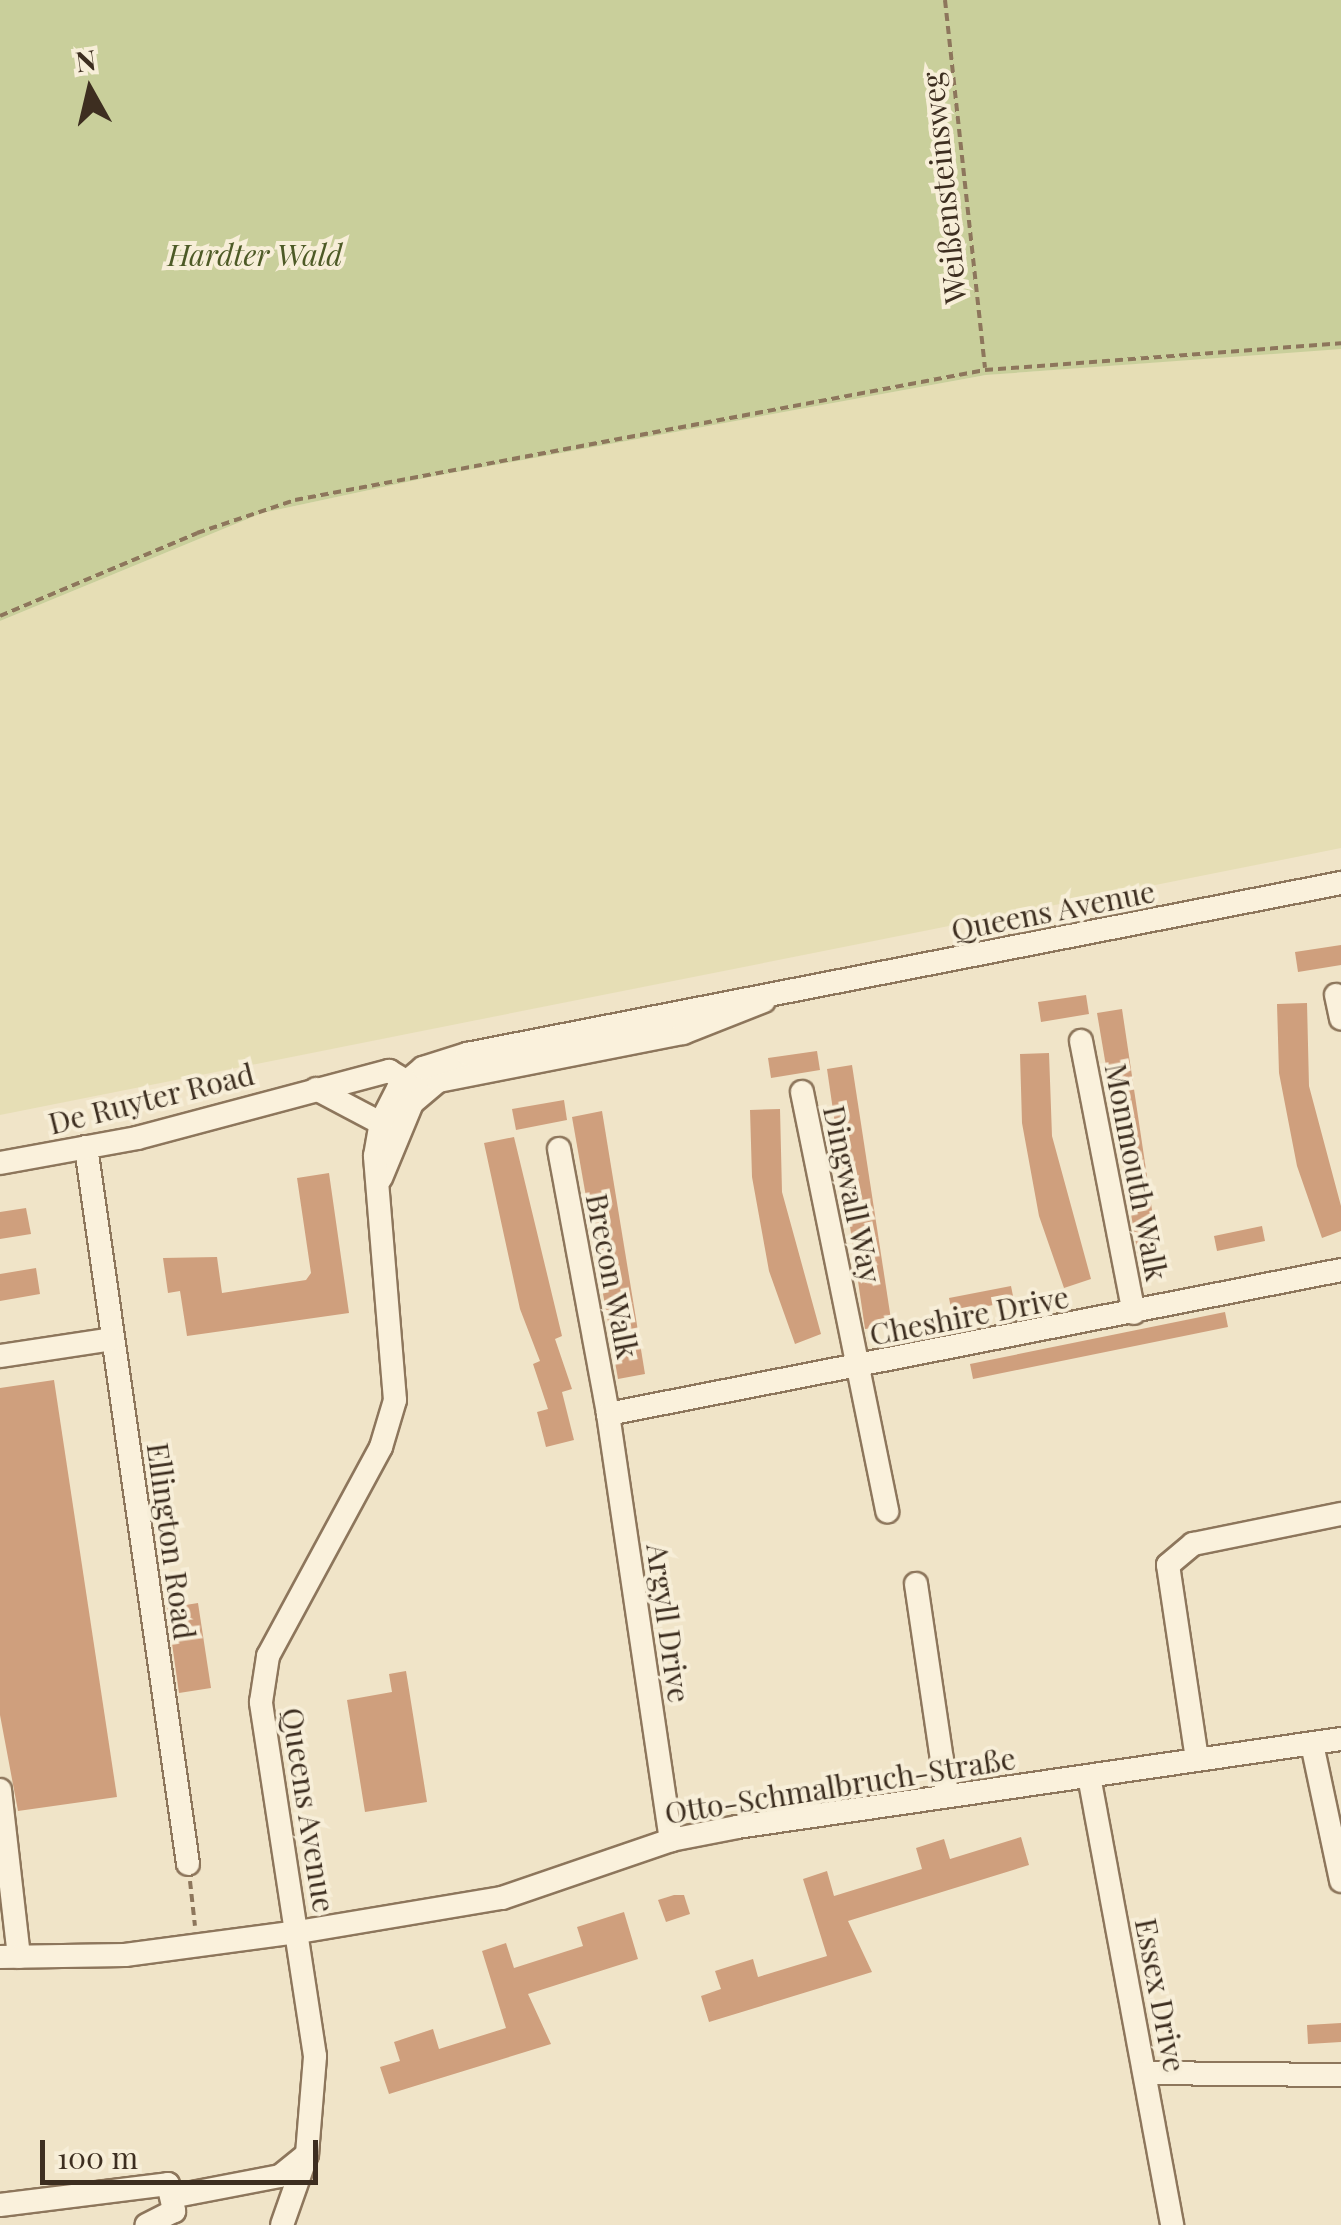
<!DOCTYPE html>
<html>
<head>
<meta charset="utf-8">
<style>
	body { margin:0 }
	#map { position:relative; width:1341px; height:2225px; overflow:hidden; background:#f0e4c8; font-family:"Playfair Display",serif }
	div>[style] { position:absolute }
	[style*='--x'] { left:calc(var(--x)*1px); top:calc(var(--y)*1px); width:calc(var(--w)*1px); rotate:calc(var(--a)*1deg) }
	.farmland>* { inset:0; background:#e6deb5 }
	.green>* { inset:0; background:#c9cf9b }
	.building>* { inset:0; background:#cf9f7d }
	.path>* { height:4px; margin-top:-2px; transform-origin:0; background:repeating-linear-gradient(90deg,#8d765c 0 8px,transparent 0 13px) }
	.roads { filter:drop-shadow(2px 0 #8d765c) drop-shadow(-2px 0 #8d765c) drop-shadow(0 2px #8d765c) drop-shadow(0 -2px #8d765c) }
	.minor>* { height:22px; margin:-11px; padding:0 11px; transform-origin:11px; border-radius:11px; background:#faf1dc }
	span { translate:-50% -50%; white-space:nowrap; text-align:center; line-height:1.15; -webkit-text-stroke:8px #f7eed8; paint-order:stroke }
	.street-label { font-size:30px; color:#3d2e20 }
	.park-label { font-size:30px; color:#4d5a26; font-style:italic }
	.north { position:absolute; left:40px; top:40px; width:100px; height:100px; -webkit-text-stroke:8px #f7eed8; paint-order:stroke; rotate:352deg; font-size:28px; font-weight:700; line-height:40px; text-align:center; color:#3d2e20 }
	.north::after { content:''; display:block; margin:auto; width:35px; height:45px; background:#3d2e20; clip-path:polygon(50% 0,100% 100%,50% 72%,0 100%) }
	.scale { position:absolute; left:40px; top:2140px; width:278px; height:45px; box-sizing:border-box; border:5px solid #3d2e20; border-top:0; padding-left:12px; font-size:30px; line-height:35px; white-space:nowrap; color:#3d2e20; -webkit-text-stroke:8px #f7eed8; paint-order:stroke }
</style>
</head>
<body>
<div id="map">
	<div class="farmland">
		<div style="clip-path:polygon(1341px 348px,1341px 848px,0 1115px,0 621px,262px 513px,430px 477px,986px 375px)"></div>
	</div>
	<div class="green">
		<div style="clip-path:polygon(0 0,1341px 0,1341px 349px,986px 375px,430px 477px,262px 513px,0 621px)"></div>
	</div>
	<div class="building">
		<div style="clip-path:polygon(1341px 945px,1341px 965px,1298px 972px,1295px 952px)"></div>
		<div style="clip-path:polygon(1086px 995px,1089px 1014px,1041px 1022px,1038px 1002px)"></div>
		<div style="clip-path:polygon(1307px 1003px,1309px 1086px,1341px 1206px,1341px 1231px,1322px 1238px,1297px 1166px,1279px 1073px,1277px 1004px)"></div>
		<div style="clip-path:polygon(1122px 1009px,1161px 1270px,1141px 1273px,1097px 1013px)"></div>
		<div style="clip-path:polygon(817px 1051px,820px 1070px,771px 1078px,768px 1058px)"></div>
		<div style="clip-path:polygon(1049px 1053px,1052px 1136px,1091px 1279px,1064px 1288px,1039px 1216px,1022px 1123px,1020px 1054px)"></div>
		<div style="clip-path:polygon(852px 1065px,892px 1326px,865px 1329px,827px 1069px)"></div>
		<div style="clip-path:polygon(564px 1100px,567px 1120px,516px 1130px,512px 1109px)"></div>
		<div style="clip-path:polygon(780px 1109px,782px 1192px,821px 1334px,795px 1344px,769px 1271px,752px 1177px,750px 1110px)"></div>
		<div style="clip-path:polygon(602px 1111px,645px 1374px,618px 1379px,572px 1117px)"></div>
		<div style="clip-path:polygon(514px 1137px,562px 1336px,555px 1339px,572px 1389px,562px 1392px,574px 1440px,546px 1447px,537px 1412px,548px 1409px,533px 1364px,540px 1361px,520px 1309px,484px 1143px)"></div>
		<div style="clip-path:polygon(329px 1173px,349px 1313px,187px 1336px,180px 1291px,168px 1293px,163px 1258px,217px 1257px,222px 1293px,306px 1280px,311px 1273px,297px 1178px)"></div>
		<div style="clip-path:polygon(26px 1208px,31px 1234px,0 1239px,0 1212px)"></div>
		<div style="clip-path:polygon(1262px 1226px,1265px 1241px,1217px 1251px,1214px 1236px)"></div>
		<div style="clip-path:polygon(36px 1268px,40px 1294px,0 1301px,0 1274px)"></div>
		<div style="clip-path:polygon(1011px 1286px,1014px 1301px,952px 1313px,949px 1298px)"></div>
		<div style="clip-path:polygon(1225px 1312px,1228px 1327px,973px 1379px,970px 1364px)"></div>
		<div style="clip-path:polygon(54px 1380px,117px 1797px,18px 1811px,0 1715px,0 1388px)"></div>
		<div style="clip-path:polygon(198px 1603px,211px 1688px,179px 1693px,167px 1608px)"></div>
		<div style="clip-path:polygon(406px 1671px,427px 1802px,365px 1812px,347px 1700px,392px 1692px,389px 1674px)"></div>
		<div style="clip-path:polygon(1021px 1837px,1029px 1865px,848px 1921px,872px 1972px,709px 2022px,701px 1996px,721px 1989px,715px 1971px,753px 1959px,758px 1977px,827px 1956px,803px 1879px,827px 1871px,834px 1896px,922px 1869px,916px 1848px,944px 1839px,950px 1859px)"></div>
		<div style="clip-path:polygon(674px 1895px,684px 1895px,690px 1914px,666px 1922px,658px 1900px)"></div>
		<div style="clip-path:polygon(624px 1912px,638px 1959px,528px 1994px,551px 2044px,389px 2094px,380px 2067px,400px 2061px,394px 2042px,433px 2029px,439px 2049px,506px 2028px,482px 1951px,506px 1943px,514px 1968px,583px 1946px,577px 1927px)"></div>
		<div style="clip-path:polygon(1341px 2023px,1341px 2042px,1308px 2044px,1307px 2025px)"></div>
	</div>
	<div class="path">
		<div style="--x:945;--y:0;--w:370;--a:83.8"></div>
		<div style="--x:0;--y:616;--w:214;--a:-22.8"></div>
		<div style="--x:197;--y:533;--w:103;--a:-18.6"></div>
		<div style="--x:295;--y:500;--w:702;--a:-10.67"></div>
		<div style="--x:985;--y:370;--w:357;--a:-4.3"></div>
		<div style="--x:190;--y:1881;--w:45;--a:83.7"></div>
	</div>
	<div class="roads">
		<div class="minor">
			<div style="--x:1336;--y:995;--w:24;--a:78"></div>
			<div style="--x:1081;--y:1041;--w:277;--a:79"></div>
			<div style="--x:316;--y:1089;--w:86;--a:27.8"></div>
			<div style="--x:802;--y:1092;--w:428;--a:78.5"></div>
			<div style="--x:86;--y:1147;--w:724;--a:81.9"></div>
			<div style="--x:559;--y:1149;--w:269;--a:79.5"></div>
			<div style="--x:608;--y:1414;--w:431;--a:81.6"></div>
			<div style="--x:0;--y:1163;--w:139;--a:-10.3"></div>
			<div style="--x:137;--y:1138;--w:261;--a:-14.9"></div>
			<div style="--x:389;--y:1071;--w:31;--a:31"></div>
			<div style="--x:381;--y:1178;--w:81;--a:-67.5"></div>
			<div style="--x:412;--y:1103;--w:34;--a:-40"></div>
			<div style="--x:438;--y:1081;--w:250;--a:-11.1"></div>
			<div style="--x:683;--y:1033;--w:87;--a:-21.6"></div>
			<div style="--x:0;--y:1356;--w:114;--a:-8.6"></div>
			<div style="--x:608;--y:1414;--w:747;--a:-11.11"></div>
			<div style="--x:916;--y:1584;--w:213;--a:81.6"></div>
			<div style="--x:1312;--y:1744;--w:140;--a:78"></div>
			<div style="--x:1197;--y:1759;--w:196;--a:-98.5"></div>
			<div style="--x:1168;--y:1565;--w:33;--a:-40"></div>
			<div style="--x:1193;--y:1544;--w:151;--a:-11.5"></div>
			<div style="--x:1089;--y:1776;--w:457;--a:79.5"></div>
			<div style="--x:0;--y:1790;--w:168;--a:83.5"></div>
			<div style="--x:0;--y:1957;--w:125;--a:-0.9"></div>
			<div style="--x:125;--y:1955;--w:175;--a:-7.6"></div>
			<div style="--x:298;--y:1932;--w:207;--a:-9.5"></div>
			<div style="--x:502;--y:1898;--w:179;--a:-18.9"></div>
			<div style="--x:671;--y:1840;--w:67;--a:-11.1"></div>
			<div style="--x:737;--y:1827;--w:610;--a:-8.29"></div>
			<div style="--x:1145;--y:2073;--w:196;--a:0.6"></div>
			<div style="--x:176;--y:2196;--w:106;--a:-10.9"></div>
			<div style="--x:280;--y:2176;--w:35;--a:-39"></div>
			<div style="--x:0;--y:2205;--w:169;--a:-7.1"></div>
			<div style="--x:168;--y:2184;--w:28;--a:77"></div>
			<div style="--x:174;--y:2211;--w:31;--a:153"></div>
			<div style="--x:282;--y:2225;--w:75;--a:-70.6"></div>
			<div style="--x:307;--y:2154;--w:98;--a:-85.3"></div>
			<div style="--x:315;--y:2056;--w:358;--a:-98.7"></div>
			<div style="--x:261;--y:1702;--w:47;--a:-81.3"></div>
			<div style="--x:268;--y:1656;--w:238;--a:-61.6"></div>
			<div style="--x:381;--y:1447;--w:49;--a:-73.4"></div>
			<div style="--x:395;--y:1400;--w:245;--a:-94.7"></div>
			<div style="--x:375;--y:1156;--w:35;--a:-80"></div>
			<div style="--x:381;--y:1122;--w:37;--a:-63"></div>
			<div style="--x:398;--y:1089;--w:33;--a:-40"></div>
			<div style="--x:423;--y:1068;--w:46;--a:-17.7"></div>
			<div style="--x:467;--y:1054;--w:891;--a:-11.07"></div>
		</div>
	</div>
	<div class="street-label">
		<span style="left:943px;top:188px;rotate:-96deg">Weißensteinsweg</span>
		<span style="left:1053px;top:910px;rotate:-11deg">Queens Avenue</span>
		<span style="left:151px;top:1098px;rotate:-14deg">De Ruyter Road</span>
		<span style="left:1137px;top:1172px;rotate:79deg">Monmouth Walk</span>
		<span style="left:853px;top:1194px;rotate:78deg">Dingwall Way</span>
		<span style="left:613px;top:1276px;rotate:79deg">Brecon Walk</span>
		<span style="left:969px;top:1315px;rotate:-11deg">Cheshire Drive</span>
		<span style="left:172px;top:1541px;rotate:82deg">Ellington Road</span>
		<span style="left:669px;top:1623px;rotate:82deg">Argyll Drive</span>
		<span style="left:840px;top:1785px;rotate:-9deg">Otto-Schmalbruch-Straße</span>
		<span style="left:309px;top:1810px;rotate:81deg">Queens Avenue</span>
		<span style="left:1161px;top:1995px;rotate:79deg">Essex Drive</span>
	</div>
	<div class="park-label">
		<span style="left:255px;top:254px">Hardter Wald</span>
	</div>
	<div class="north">N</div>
	<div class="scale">100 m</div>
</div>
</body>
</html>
